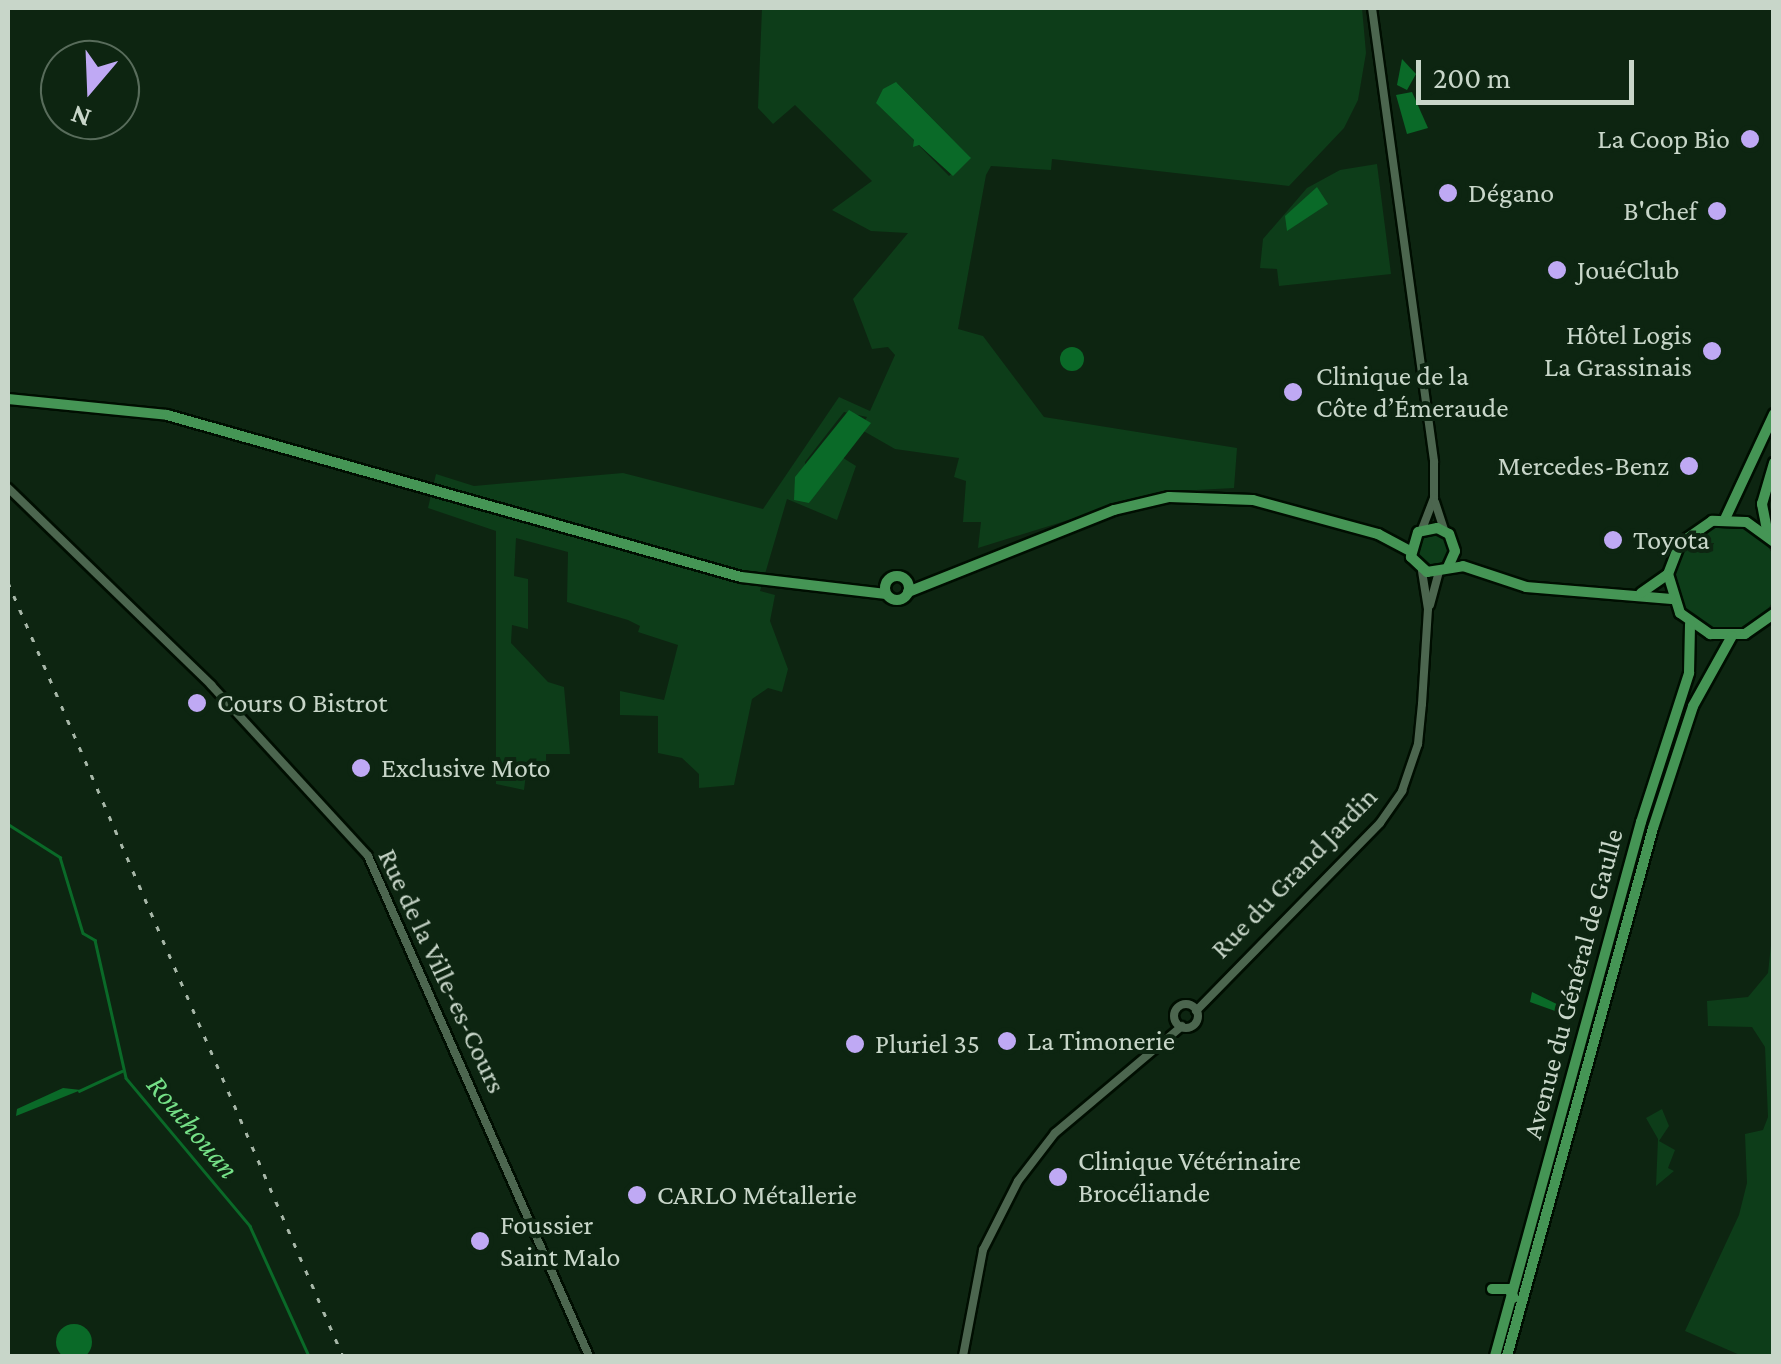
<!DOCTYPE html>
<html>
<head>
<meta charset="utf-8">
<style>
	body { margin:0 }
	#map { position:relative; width:1781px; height:1364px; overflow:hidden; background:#0d2511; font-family:"Crimson Pro",serif }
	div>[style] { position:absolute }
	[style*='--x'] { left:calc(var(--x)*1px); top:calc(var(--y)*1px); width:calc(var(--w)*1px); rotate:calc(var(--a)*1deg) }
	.green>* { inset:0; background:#0d3d19 }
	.round { border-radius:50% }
	.water>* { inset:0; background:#0a6a28 }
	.stream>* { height:2.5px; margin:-1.25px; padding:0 1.25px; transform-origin:1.25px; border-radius:1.25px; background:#0a6a28 }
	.roads { filter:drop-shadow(2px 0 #000e01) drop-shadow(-2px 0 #000e01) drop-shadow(0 2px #000e01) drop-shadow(0 -2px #000e01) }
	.minor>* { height:8px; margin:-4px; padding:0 4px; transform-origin:4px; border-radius:4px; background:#4c664f }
	.minor>.ring { margin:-4px; padding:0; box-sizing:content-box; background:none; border:8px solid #4c664f; border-radius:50% }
	.major>* { height:10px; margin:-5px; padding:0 5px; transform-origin:5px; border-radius:5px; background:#459555 }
	.major>.ring { margin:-5px; padding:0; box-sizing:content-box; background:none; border:10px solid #459555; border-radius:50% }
	.rail>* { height:2.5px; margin-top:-1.25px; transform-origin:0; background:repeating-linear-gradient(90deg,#a7b7a8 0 5px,transparent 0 15px) }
	.dots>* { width:28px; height:28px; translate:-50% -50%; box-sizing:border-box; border:5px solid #0d2511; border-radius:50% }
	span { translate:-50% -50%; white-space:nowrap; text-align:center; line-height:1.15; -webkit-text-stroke:8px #0d2511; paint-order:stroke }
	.poi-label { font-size:28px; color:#c8d6c9 }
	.right { translate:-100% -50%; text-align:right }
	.left { translate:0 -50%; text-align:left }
	.street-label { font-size:28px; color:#c8d6c9 }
	.water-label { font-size:30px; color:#75e087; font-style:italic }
	.frame { position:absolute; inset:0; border:10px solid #c8d6c9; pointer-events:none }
	.north { position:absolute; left:40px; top:40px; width:100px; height:100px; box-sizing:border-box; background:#0d2511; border:2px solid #586c5b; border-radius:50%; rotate:199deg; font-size:28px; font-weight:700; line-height:40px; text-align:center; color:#c8d6c9 }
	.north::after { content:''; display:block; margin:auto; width:35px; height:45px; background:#bfa9f4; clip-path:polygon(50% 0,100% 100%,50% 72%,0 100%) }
	.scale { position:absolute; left:1416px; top:60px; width:218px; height:45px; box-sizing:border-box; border:5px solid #c8d6c9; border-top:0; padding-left:12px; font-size:30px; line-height:35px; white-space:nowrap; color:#c8d6c9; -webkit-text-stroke:8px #0d2511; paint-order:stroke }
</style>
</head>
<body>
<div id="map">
	<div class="green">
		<div style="clip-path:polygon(evenodd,762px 8px,1362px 8px,1366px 53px,1358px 100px,1344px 128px,1289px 186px,1052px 159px,1051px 170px,991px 166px,986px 175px,958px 329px,983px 336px,1044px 417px,1237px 448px,1234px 488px,1159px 492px,978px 548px,981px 522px,963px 522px,966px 481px,954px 477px,959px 458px,895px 449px,860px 429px,867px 417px,844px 412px,805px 462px,809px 503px,840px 456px,856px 466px,837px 520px,787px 499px,760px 591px,775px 595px,770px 621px,788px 669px,782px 692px,768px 688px,752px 699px,734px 785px,699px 788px,699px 774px,682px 758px,658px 753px,658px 716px,620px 715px,620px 691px,664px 700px,678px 645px,638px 632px,640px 626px,628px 620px,567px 602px,568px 552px,516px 538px,514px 576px,528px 579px,528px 629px,512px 625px,511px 643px,548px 682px,564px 687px,570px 754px,546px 754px,546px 772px,526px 774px,524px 790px,496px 784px,496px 531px,428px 508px,436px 474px,474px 486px,623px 473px,763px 509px,839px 397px,870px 411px,895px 355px,888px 347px,872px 349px,853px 299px,908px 233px,871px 231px,832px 210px,872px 181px,795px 105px,773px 124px,758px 108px,762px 8px,897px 83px,970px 157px,949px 176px,877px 103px,897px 83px)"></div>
		<div style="clip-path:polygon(1377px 164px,1391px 274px,1279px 286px,1277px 269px,1260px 268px,1263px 239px,1307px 188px,1340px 170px)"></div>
		<div class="round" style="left:1672px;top:525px;width:106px;height:106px"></div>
		<div class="round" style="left:1415px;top:532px;width:36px;height:36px"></div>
		<div style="clip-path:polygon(1773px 926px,1773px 1356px,1742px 1356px,1685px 1331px,1739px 1215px,1747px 1183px,1745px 1134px,1763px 1130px,1768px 1117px,1765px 1047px,1752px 1027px,1708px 1026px,1707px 1001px,1748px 997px,1768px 973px)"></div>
		<div style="clip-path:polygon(1662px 1109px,1669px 1126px,1659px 1141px,1675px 1150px,1668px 1168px,1674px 1171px,1656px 1186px,1658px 1139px,1646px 1118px)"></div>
	</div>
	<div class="water">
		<div style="clip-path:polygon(1402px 59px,1416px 74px,1407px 90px,1397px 85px)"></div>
		<div style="clip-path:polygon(896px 82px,971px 158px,953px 176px,919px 145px,913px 147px,914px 140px,876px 103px,883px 89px)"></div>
		<div style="clip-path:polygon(1412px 92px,1428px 128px,1407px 134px,1396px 95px)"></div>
		<div style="clip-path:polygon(1317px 187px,1328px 204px,1287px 231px,1285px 216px)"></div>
		<div class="round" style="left:1060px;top:347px;width:24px;height:24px"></div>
		<div style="clip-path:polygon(849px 410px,871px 423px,809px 503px,794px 500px,795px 477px)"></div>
		<div style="clip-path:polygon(1532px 992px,1569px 1010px,1569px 1016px,1530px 1002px)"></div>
		<div style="clip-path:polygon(63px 1088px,81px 1090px,16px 1116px,17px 1109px)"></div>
		<div class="round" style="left:56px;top:1324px;width:36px;height:36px"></div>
	</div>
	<div class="stream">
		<div style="--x:8;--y:824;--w:62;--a:32.4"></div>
		<div style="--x:60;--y:857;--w:79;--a:73.2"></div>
		<div style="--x:83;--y:933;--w:14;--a:30"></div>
		<div style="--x:95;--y:940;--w:141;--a:77.3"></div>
		<div style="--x:126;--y:1078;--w:193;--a:50"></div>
		<div style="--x:250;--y:1226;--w:143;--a:65.6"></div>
		<div style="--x:79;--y:1091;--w:47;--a:-24.9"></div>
	</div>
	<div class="roads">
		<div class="minor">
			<div style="--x:1372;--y:8;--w:458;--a:82.2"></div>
			<div style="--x:1434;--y:462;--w:36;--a:90"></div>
			<div style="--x:1434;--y:498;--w:34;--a:111"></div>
			<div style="--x:8;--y:488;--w:283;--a:44.1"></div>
			<div style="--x:211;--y:685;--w:232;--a:47.4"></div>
			<div style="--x:368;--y:856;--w:547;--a:66.15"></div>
			<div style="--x:1435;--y:502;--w:29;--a:72"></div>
			<div style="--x:1430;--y:605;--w:34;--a:-75"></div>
			<div class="ring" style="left:1174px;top:1004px;width:16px;height:16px"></div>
			<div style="--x:1196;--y:1011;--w:263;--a:-45.6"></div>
			<div style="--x:1380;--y:823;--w:39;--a:-55"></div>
			<div style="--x:1402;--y:791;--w:50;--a:-71.2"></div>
			<div style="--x:1418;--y:744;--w:40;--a:-84.3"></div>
			<div style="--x:1422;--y:704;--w:95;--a:-86.4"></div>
			<div style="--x:1428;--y:609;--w:39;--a:-99"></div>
			<div style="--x:963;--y:1356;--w:108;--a:-79.3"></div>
			<div style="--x:983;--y:1250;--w:77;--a:-63.1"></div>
			<div style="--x:1018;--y:1181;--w:61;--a:-52.4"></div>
			<div style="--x:1055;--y:1133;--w:166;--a:-40.1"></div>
		</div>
		<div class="major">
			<div style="--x:8;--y:399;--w:160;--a:5.7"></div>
			<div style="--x:167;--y:415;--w:596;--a:15.76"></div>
			<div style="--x:741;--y:577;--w:146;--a:6.7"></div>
			<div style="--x:1725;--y:519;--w:116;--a:-65"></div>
			<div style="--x:1768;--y:535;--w:32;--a:-101"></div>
			<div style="--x:1762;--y:504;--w:43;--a:-73.7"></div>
			<div style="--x:1774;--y:542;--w:34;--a:-144"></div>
			<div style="--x:1746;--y:522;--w:34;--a:-178"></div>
			<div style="--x:1712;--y:521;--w:39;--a:145"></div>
			<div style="--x:1680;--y:543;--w:33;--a:111"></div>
			<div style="--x:1668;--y:574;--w:41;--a:72.9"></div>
			<div style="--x:1680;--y:613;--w:37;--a:35"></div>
			<div style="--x:1710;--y:634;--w:35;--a:0"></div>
			<div style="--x:1745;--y:634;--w:35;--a:-35"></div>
			<div style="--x:1448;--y:567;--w:17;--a:-66"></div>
			<div style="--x:1455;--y:551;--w:18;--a:-109"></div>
			<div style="--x:1449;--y:534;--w:13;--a:-153"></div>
			<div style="--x:1437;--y:528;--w:19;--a:168"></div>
			<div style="--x:1418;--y:532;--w:26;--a:106"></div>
			<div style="--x:1411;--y:557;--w:22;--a:43"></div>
			<div style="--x:1427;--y:572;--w:36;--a:-9"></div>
			<div style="--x:1463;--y:566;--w:66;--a:18.4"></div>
			<div style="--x:1526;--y:587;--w:146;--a:4.7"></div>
			<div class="ring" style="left:885px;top:576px;width:14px;height:14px"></div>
			<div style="--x:908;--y:592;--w:222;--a:-21.7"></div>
			<div style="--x:1114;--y:510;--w:57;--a:-13.3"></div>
			<div style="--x:1169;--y:497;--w:84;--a:2"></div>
			<div style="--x:1253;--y:500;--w:130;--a:15.2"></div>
			<div style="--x:1378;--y:534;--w:36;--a:28"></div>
			<div style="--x:1641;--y:593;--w:33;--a:-35"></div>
			<div style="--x:1492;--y:1289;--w:17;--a:0"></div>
			<div style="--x:1509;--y:1289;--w:10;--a:61"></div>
			<div style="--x:1495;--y:1356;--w:554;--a:-74.71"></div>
			<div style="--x:1641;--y:822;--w:157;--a:-72.1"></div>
			<div style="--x:1689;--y:673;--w:49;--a:-88.8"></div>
			<div style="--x:1507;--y:1356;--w:548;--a:-74.54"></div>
			<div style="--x:1653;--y:828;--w:128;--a:-71.8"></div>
			<div style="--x:1693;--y:706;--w:80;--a:-60.9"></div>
		</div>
	</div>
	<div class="rail">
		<div style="--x:8;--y:582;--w:843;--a:66.6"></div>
	</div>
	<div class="dots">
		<div style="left:1750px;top:139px;background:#bfa9f4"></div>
		<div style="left:1448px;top:193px;background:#bfa9f4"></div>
		<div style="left:1717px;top:211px;background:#bfa9f4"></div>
		<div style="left:1557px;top:270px;background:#bfa9f4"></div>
		<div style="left:1712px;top:351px;background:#bfa9f4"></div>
		<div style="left:1293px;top:392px;background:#bfa9f4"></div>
		<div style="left:1689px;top:466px;background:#bfa9f4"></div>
		<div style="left:1613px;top:540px;background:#bfa9f4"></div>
		<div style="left:197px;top:703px;background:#bfa9f4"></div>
		<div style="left:361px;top:768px;background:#bfa9f4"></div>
		<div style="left:1007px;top:1041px;background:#bfa9f4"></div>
		<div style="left:855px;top:1044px;background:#bfa9f4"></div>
		<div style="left:1058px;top:1177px;background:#bfa9f4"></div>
		<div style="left:637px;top:1195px;background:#bfa9f4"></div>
		<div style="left:480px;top:1241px;background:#bfa9f4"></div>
	</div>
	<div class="poi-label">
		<span class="right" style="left:1730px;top:139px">La Coop Bio</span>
		<span class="left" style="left:1468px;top:193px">Dégano</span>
		<span class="right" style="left:1697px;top:211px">B'Chef</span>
		<span class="left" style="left:1577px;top:270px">JouéClub</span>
		<span class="right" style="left:1692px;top:351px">Hôtel Logis<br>La Grassinais</span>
		<span class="left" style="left:1316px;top:392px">Clinique de la<br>Côte d’Émeraude</span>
		<span class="right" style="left:1669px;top:466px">Mercedes-Benz</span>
		<span class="left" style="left:1633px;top:540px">Toyota</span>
		<span class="left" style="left:217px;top:703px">Cours O Bistrot</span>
		<span class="left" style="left:381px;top:768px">Exclusive Moto</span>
		<span class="left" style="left:1027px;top:1041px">La Timonerie</span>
		<span class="left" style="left:875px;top:1044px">Pluriel 35</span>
		<span class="left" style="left:1078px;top:1177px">Clinique Vétérinaire<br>Brocéliande</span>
		<span class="left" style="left:657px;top:1195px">CARLO Métallerie</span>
		<span class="left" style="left:500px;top:1241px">Foussier<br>Saint Malo</span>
	</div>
	<div class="street-label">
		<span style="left:1294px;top:873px;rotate:-46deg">Rue du Grand Jardin</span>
		<span style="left:442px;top:971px;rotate:65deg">Rue de la Ville-es-Cours</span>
		<span style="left:1573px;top:984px;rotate:-75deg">Avenue du Général de Gaulle</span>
	</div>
	<div class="water-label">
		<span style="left:193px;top:1127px;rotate:50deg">Routhouan</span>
	</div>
	<div class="frame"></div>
	<div class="north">N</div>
	<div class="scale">200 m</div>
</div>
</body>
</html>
